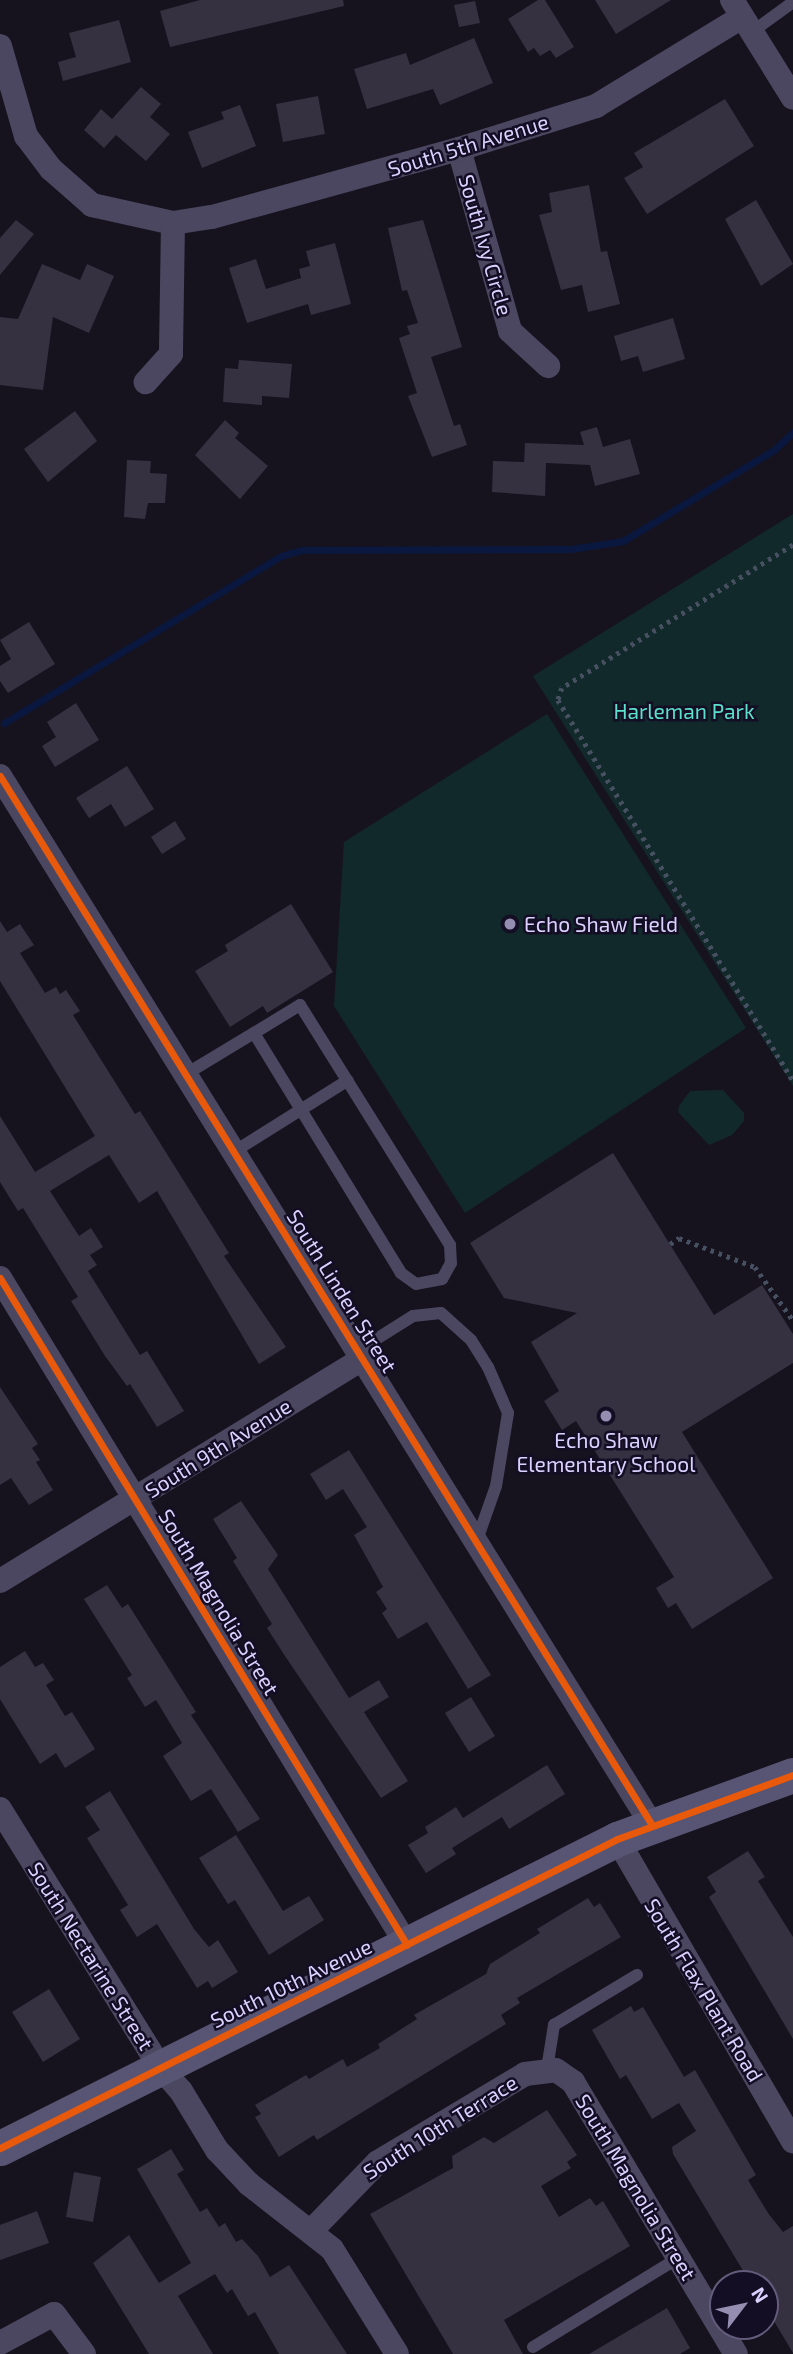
<!DOCTYPE html>
<html>
<head>
<meta charset="utf-8">
<style>
	body { margin:0 }
	#map { position:relative; width:793px; height:2354px; overflow:hidden; background:#16131f; font-family:"Exo 2",sans-serif }
	div>[style] { position:absolute }
	[style*='--x'] { left:calc(var(--x)*1px); top:calc(var(--y)*1px); width:calc(var(--w)*1px); rotate:calc(var(--a)*1deg) }
	.green>* { inset:0; background:#12292c }
	.stream>* { height:7px; margin:-3.5px; padding:0 3.5px; transform-origin:3.5px; border-radius:3.5px; background:#0a183f }
	.building>* { inset:0; background:#353141 }
	.path>* { height:4.5px; margin-top:-2.25px; transform-origin:0; background:repeating-linear-gradient(90deg,#465060 0 3.5px,transparent 0 8.5px) }
	.service>* { height:12px; margin:-6px; padding:0 6px; transform-origin:6px; border-radius:6px; background:#4b4760 }
	.minor>* { height:24px; margin:-12px; padding:0 12px; transform-origin:12px; border-radius:12px; background:#4b4760 }
	.secondary>* { height:35px; margin:-17.5px; padding:0 17.5px; transform-origin:17.5px; border-radius:17.5px; background:#585473 }
	.cycleway>* { height:7px; margin:-3.5px; padding:0 3.5px; transform-origin:3.5px; border-radius:3.5px; background:#e8590c }
	.dots>* { width:19px; height:19px; translate:-50% -50%; box-sizing:border-box; border:4px solid #140e24; border-radius:50% }
	span { translate:-50% -50%; white-space:nowrap; text-align:center; line-height:1.15; -webkit-text-stroke:5px #140e24; paint-order:stroke }
	.street-label { font-size:21px; color:#dbd1ff }
	.park-label { font-size:21px; color:#5be0cd }
	.poi-label { font-size:21px; color:#dbd1ff }
	.left { translate:0 -50%; text-align:left }
	.north { position:absolute; left:709px; top:2270px; width:70px; height:70px; box-sizing:border-box; background:#140e24; border:2px solid #645c7c; border-radius:50%; rotate:58deg; font-size:19px; font-weight:700; line-height:28px; text-align:center; color:#dbd1ff }
	.north::after { content:''; display:block; margin:auto; width:24px; height:32px; background:#968eb1; clip-path:polygon(50% 0,100% 100%,50% 72%,0 100%) }
</style>
</head>
<body>
<div id="map">
	<div class="green">
		<div style="clip-path:polygon(793px 514px,793px 1086px,533px 676px)"></div>
		<div style="clip-path:polygon(547px 714px,746px 1028px,465px 1213px,334px 1006px,344px 842px)"></div>
		<div style="clip-path:polygon(723px 1090px,744px 1113px,744px 1121px,732px 1135px,709px 1145px,678px 1112px,679px 1106px,690px 1091px)"></div>
	</div>
	<div class="stream">
		<div style="--x:4;--y:723;--w:323;--a:-31.1"></div>
		<div style="--x:281;--y:556;--w:22;--a:-16"></div>
		<div style="--x:302;--y:550;--w:269;--a:-0.2"></div>
		<div style="--x:571;--y:549;--w:53;--a:-8.7"></div>
		<div style="--x:623;--y:541;--w:176;--a:-31.1"></div>
		<div style="--x:774;--y:450;--w:26;--a:-43"></div>
	</div>
	<div class="building">
		<div style="clip-path:polygon(200px 0,343px 0,344px 6px,170px 47px,160px 11px)"></div>
		<div style="clip-path:polygon(538px 0,545px 0,574px 47px,556px 58px,550px 50px,540px 56px,534px 48px,528px 52px,508px 19px)"></div>
		<div style="clip-path:polygon(595px 0,671px 0,616px 34px)"></div>
		<div style="clip-path:polygon(475px 1px,480px 23px,459px 27px,454px 5px)"></div>
		<div style="clip-path:polygon(119px 20px,131px 62px,63px 81px,58px 62px,76px 57px,69px 33px)"></div>
		<div style="clip-path:polygon(474px 38px,493px 83px,440px 105px,433px 89px,367px 109px,354px 69px,406px 53px,410px 65px)"></div>
		<div style="clip-path:polygon(141px 87px,161px 104px,150px 117px,170px 134px,146px 161px,116px 135px,104px 148px,84px 130px,101px 109px,112px 119px)"></div>
		<div style="clip-path:polygon(318px 96px,325px 134px,283px 142px,276px 104px)"></div>
		<div style="clip-path:polygon(725px 99px,754px 146px,647px 214px,624px 178px,643px 167px,634px 153px)"></div>
		<div style="clip-path:polygon(240px 105px,256px 146px,202px 168px,188px 132px,224px 119px,221px 112px)"></div>
		<div style="clip-path:polygon(589px 185px,601px 252px,607px 251px,620px 304px,588px 312px,582px 285px,561px 290px,539px 215px,552px 212px,549px 193px)"></div>
		<div style="clip-path:polygon(756px 200px,793px 264px,761px 286px,725px 219px)"></div>
		<div style="clip-path:polygon(16px 220px,34px 234px,0 275px,0 238px)"></div>
		<div style="clip-path:polygon(423px 220px,462px 347px,431px 357px,454px 426px,460px 424px,467px 445px,432px 457px,408px 396px,417px 393px,399px 338px,410px 334px,407px 326px,418px 323px,407px 290px,402px 291px,388px 228px)"></div>
		<div style="clip-path:polygon(335px 243px,351px 304px,311px 315px,308px 304px,247px 323px,229px 268px,256px 259px,266px 289px,301px 278px,299px 269px,310px 266px,306px 251px)"></div>
		<div style="clip-path:polygon(42px 264px,80px 280px,87px 264px,114px 276px,89px 333px,53px 317px,43px 390px,0 385px,0 317px,18px 319px)"></div>
		<div style="clip-path:polygon(673px 318px,685px 359px,643px 372px,638px 356px,621px 361px,614px 336px)"></div>
		<div style="clip-path:polygon(239px 360px,292px 364px,289px 398px,262px 396px,262px 405px,223px 402px,225px 368px,238px 369px)"></div>
		<div style="clip-path:polygon(75px 411px,97px 441px,48px 482px,24px 449px)"></div>
		<div style="clip-path:polygon(225px 420px,239px 433px,235px 438px,268px 466px,240px 499px,195px 455px)"></div>
		<div style="clip-path:polygon(597px 427px,603px 447px,630px 439px,640px 474px,595px 486px,590px 465px,546px 463px,545px 496px,492px 492px,493px 461px,524px 462px,525px 443px,584px 445px,580px 432px)"></div>
		<div style="clip-path:polygon(127px 460px,151px 461px,150px 473px,167px 474px,165px 503px,148px 503px,145px 519px,124px 517px)"></div>
		<div style="clip-path:polygon(29px 622px,55px 664px,8px 693px,0 681px,0 666px,11px 659px,0 640px)"></div>
		<div style="clip-path:polygon(76px 703px,99px 740px,55px 767px,42px 746px,56px 737px,47px 722px)"></div>
		<div style="clip-path:polygon(127px 766px,154px 809px,125px 827px,111px 804px,89px 818px,76px 798px)"></div>
		<div style="clip-path:polygon(175px 821px,186px 839px,162px 854px,151px 837px)"></div>
		<div style="clip-path:polygon(291px 904px,333px 972px,267px 1013px,263px 1006px,230px 1027px,195px 971px,228px 951px,225px 945px)"></div>
		<div style="clip-path:polygon(0 921px,7px 932px,20px 924px,34px 945px,20px 953px,45px 993px,56px 987px,60px 994px,66px 990px,80px 1011px,73px 1015px,135px 1114px,140px 1111px,229px 1253px,224px 1256px,286px 1347px,259px 1364px,157px 1191px,139px 1203px,109px 1155px,50px 1191px,79px 1236px,91px 1228px,103px 1247px,90px 1255px,97px 1265px,88px 1271px,140px 1355px,147px 1351px,184px 1411px,157px 1427px,130px 1384px,127px 1386px,105px 1356px,71px 1301px,78px 1297px,23px 1208px,18px 1211px,0 1182px,0 1116px,35px 1172px,95px 1136px,0 981px)"></div>
		<div style="clip-path:polygon(613px 1153px,714px 1315px,762px 1285px,793px 1334px,793px 1363px,682px 1432px,773px 1578px,692px 1629px,676px 1603px,668px 1608px,656px 1588px,674px 1577px,576px 1421px,562px 1430px,544px 1401px,559px 1391px,531px 1342px,577px 1313px,504px 1298px,470px 1243px)"></div>
		<div style="clip-path:polygon(0 1387px,38px 1444px,32px 1448px,40px 1460px,36px 1462px,53px 1490px,29px 1505px,11px 1478px,0 1485px)"></div>
		<div style="clip-path:polygon(349px 1450px,491px 1675px,468px 1689px,427px 1622px,398px 1639px,382px 1613px,387px 1609px,376px 1592px,383px 1587px,354px 1535px,367px 1527px,343px 1489px,326px 1500px,310px 1474px)"></div>
		<div style="clip-path:polygon(241px 1501px,278px 1555px,268px 1569px,349px 1698px,379px 1680px,389px 1697px,364px 1712px,408px 1781px,381px 1798px,285px 1656px,267px 1628px,272px 1624px,233px 1561px,237px 1558px,213px 1519px)"></div>
		<div style="clip-path:polygon(107px 1585px,122px 1608px,128px 1604px,196px 1712px,191px 1715px,260px 1819px,238px 1832px,211px 1789px,191px 1801px,163px 1756px,182px 1743px,156px 1700px,145px 1707px,127px 1678px,132px 1675px,84px 1599px)"></div>
		<div style="clip-path:polygon(25px 1651px,35px 1667px,43px 1663px,54px 1680px,46px 1685px,65px 1716px,72px 1712px,95px 1749px,65px 1768px,56px 1753px,40px 1764px,0 1699px,0 1667px)"></div>
		<div style="clip-path:polygon(471px 1697px,495px 1736px,469px 1752px,445px 1713px)"></div>
		<div style="clip-path:polygon(547px 1765px,565px 1794px,509px 1829px,502px 1817px,452px 1848px,456px 1854px,426px 1873px,408px 1845px,428px 1833px,425px 1827px,456px 1807px,463px 1818px)"></div>
		<div style="clip-path:polygon(110px 1791px,194px 1929px,209px 1947px,218px 1940px,238px 1972px,212px 1988px,208px 1981px,197px 1988px,157px 1924px,137px 1937px,120px 1910px,128px 1905px,87px 1838px,100px 1830px,85px 1807px)"></div>
		<div style="clip-path:polygon(236px 1835px,283px 1911px,309px 1896px,324px 1920px,269px 1955px,235px 1900px,228px 1904px,199px 1858px)"></div>
		<div style="clip-path:polygon(748px 1851px,765px 1877px,758px 1881px,793px 1937px,793px 2039px,709px 1897px,716px 1892px,707px 1877px)"></div>
		<div style="clip-path:polygon(588px 1898px,594px 1907px,600px 1903px,621px 1937px,517px 1998px,520px 2003px,501px 2015px,506px 2024px,317px 2140px,314px 2135px,279px 2157px,255px 2117px,261px 2114px,255px 2105px,306px 2075px,309px 2079px,343px 2059px,347px 2067px,380px 2048px,378px 2044px,417px 2019px,414px 2015px,486px 1974px,490px 1964px,540px 1933px,537px 1929px)"></div>
		<div style="clip-path:polygon(49px 1989px,80px 2039px,43px 2062px,12px 2012px)"></div>
		<div style="clip-path:polygon(631px 2006px,634px 2012px,643px 2007px,684px 2077px,695px 2070px,756px 2175px,748px 2180px,768px 2213px,783px 2232px,793px 2226px,793px 2353px,765px 2306px,765px 2284px,751px 2284px,673px 2154px,672px 2147px,696px 2131px,679px 2103px,652px 2119px,626px 2075px,620px 2079px,592px 2030px)"></div>
		<div style="clip-path:polygon(547px 2110px,577px 2155px,567px 2162px,571px 2168px,541px 2186px,559px 2217px,590px 2198px,596px 2206px,603px 2201px,630px 2246px,504px 2320px,523px 2354px,453px 2354px,370px 2214px,453px 2168px,452px 2156px,484px 2137px,494px 2143px)"></div>
		<div style="clip-path:polygon(171px 2149px,184px 2170px,177px 2174px,200px 2212px,207px 2208px,219px 2227px,225px 2223px,236px 2242px,242px 2239px,258px 2256px,270px 2277px,289px 2265px,347px 2354px,279px 2354px,255px 2312px,248px 2316px,232px 2289px,227px 2293px,215px 2274px,178px 2296px,213px 2354px,149px 2354px,93px 2263px,129px 2235px,159px 2283px,191px 2263px,137px 2169px)"></div>
		<div style="clip-path:polygon(74px 2172px,101px 2177px,93px 2222px,66px 2217px)"></div>
		<div style="clip-path:polygon(37px 2211px,49px 2243px,0 2260px,0 2225px)"></div>
		<div style="clip-path:polygon(667px 2308px,690px 2348px,680px 2354px,589px 2354px)"></div>
	</div>
	<div class="path">
		<div style="--x:793;--y:545;--w:272;--a:148.2"></div>
		<div style="--x:562;--y:688;--w:13;--a:108"></div>
		<div style="--x:558;--y:700;--w:447;--a:58.3"></div>
		<div style="--x:670;--y:1244;--w:11;--a:-34"></div>
		<div style="--x:679;--y:1238;--w:81;--a:20.9"></div>
		<div style="--x:755;--y:1267;--w:65;--a:54.4"></div>
	</div>
	<div class="service">
		<div style="--x:752;--y:32;--w:51;--a:-36.2"></div>
		<div style="--x:186;--y:1074;--w:79;--a:-31.1"></div>
		<div style="--x:254;--y:1033;--w:54;--a:-31.3"></div>
		<div style="--x:300;--y:1005;--w:283;--a:58"></div>
		<div style="--x:450;--y:1245;--w:18;--a:87"></div>
		<div style="--x:451;--y:1263;--w:18;--a:119"></div>
		<div style="--x:442;--y:1279;--w:26;--a:169"></div>
		<div style="--x:416;--y:1284;--w:19;--a:-144"></div>
		<div style="--x:401;--y:1273;--w:281;--a:-121.5"></div>
		<div style="--x:235;--y:1151;--w:133;--a:-32.1"></div>
		<div style="--x:359;--y:1350;--w:64;--a:-32.2"></div>
		<div style="--x:413;--y:1316;--w:28;--a:-6"></div>
		<div style="--x:441;--y:1313;--w:40;--a:42"></div>
		<div style="--x:471;--y:1340;--w:32;--a:58"></div>
		<div style="--x:488;--y:1367;--w:50;--a:66.5"></div>
		<div style="--x:508;--y:1413;--w:74;--a:99.3"></div>
		<div style="--x:496;--y:1486;--w:57;--a:109.4"></div>
		<div style="--x:547;--y:2069;--w:45;--a:-81"></div>
		<div style="--x:554;--y:2025;--w:97;--a:-31.1"></div>
		<div style="--x:533;--y:2347;--w:170;--a:-31.5"></div>
	</div>
	<div class="minor">
		<div style="--x:732;--y:0;--w:115;--a:58.1"></div>
		<div style="--x:0;--y:46;--w:94;--a:73.9"></div>
		<div style="--x:26;--y:136;--w:41;--a:52.9"></div>
		<div style="--x:51;--y:169;--w:55;--a:41.3"></div>
		<div style="--x:92;--y:205;--w:83;--a:12.5"></div>
		<div style="--x:173;--y:223;--w:131;--a:90.9"></div>
		<div style="--x:171;--y:354;--w:38;--a:132"></div>
		<div style="--x:459;--y:149;--w:189;--a:74.3"></div>
		<div style="--x:510;--y:331;--w:52;--a:42.6"></div>
		<div style="--x:173;--y:223;--w:39;--a:-9"></div>
		<div style="--x:212;--y:217;--w:256;--a:-15.4"></div>
		<div style="--x:459;--y:149;--w:144;--a:-17.4"></div>
		<div style="--x:596;--y:106;--w:171;--a:-31.4"></div>
		<div style="--x:0;--y:776;--w:1235;--a:58.14"></div>
		<div style="--x:0;--y:1278;--w:781;--a:58.61"></div>
		<div style="--x:0;--y:1581;--w:427;--a:-31.5"></div>
		<div style="--x:0;--y:1809;--w:304;--a:58.2"></div>
		<div style="--x:160;--y:2067;--w:32;--a:49"></div>
		<div style="--x:181;--y:2091;--w:69;--a:58.6"></div>
		<div style="--x:217;--y:2150;--w:47;--a:46.7"></div>
		<div style="--x:249;--y:2184;--w:105;--a:38.1"></div>
		<div style="--x:332;--y:2249;--w:123;--a:58.2"></div>
		<div style="--x:617;--y:1839;--w:350;--a:59.8"></div>
		<div style="--x:313;--y:2229;--w:93;--a:-45.9"></div>
		<div style="--x:378;--y:2162;--w:171;--a:-30.9"></div>
		<div style="--x:525;--y:2074;--w:31;--a:-7"></div>
		<div style="--x:556;--y:2070;--w:21;--a:35"></div>
		<div style="--x:573;--y:2082;--w:317;--a:59.1"></div>
		<div style="--x:0;--y:2343;--w:61;--a:-28.2"></div>
		<div style="--x:54;--y:2314;--w:50;--a:53.1"></div>
	</div>
	<div class="secondary">
		<div style="--x:0;--y:2148;--w:690;--a:-26.6"></div>
		<div style="--x:617;--y:1839;--w:187;--a:-20"></div>
	</div>
	<div class="cycleway">
		<div style="--x:0;--y:776;--w:1235;--a:58.14"></div>
		<div style="--x:0;--y:1278;--w:781;--a:58.61"></div>
		<div style="--x:0;--y:2148;--w:690;--a:-26.6"></div>
		<div style="--x:617;--y:1839;--w:187;--a:-20"></div>
	</div>
	<div class="dots">
		<div style="left:510px;top:924px;background:#968eb1"></div>
		<div style="left:606px;top:1416px;background:#968eb1"></div>
	</div>
	<div class="street-label">
		<span style="left:468px;top:145px;rotate:-17deg">South 5th Avenue</span>
		<span style="left:486px;top:245px;rotate:74deg">South Ivy Circle</span>
		<span style="left:342px;top:1291px;rotate:58deg">South Linden Street</span>
		<span style="left:218px;top:1448px;rotate:-32deg">South 9th Avenue</span>
		<span style="left:219px;top:1602px;rotate:59deg">South Magnolia Street</span>
		<span style="left:91px;top:1956px;rotate:58deg">South Nectarine Street</span>
		<span style="left:291px;top:1983px;rotate:-26deg">South 10th Avenue</span>
		<span style="left:704px;top:1990px;rotate:59deg">South Flax Plant Road</span>
		<span style="left:440px;top:2127px;rotate:-32deg">South 10th Terrace</span>
		<span style="left:636px;top:2187px;rotate:59deg">South Magnolia Street</span>
	</div>
	<div class="park-label">
		<span style="left:684px;top:711px">Harleman Park</span>
	</div>
	<div class="poi-label">
		<span class="left" style="left:524px;top:924px">Echo Shaw Field</span>
		<span style="left:606px;top:1452px">Echo Shaw<br>Elementary School</span>
	</div>
	<div class="north">N</div>
</div>
</body>
</html>
